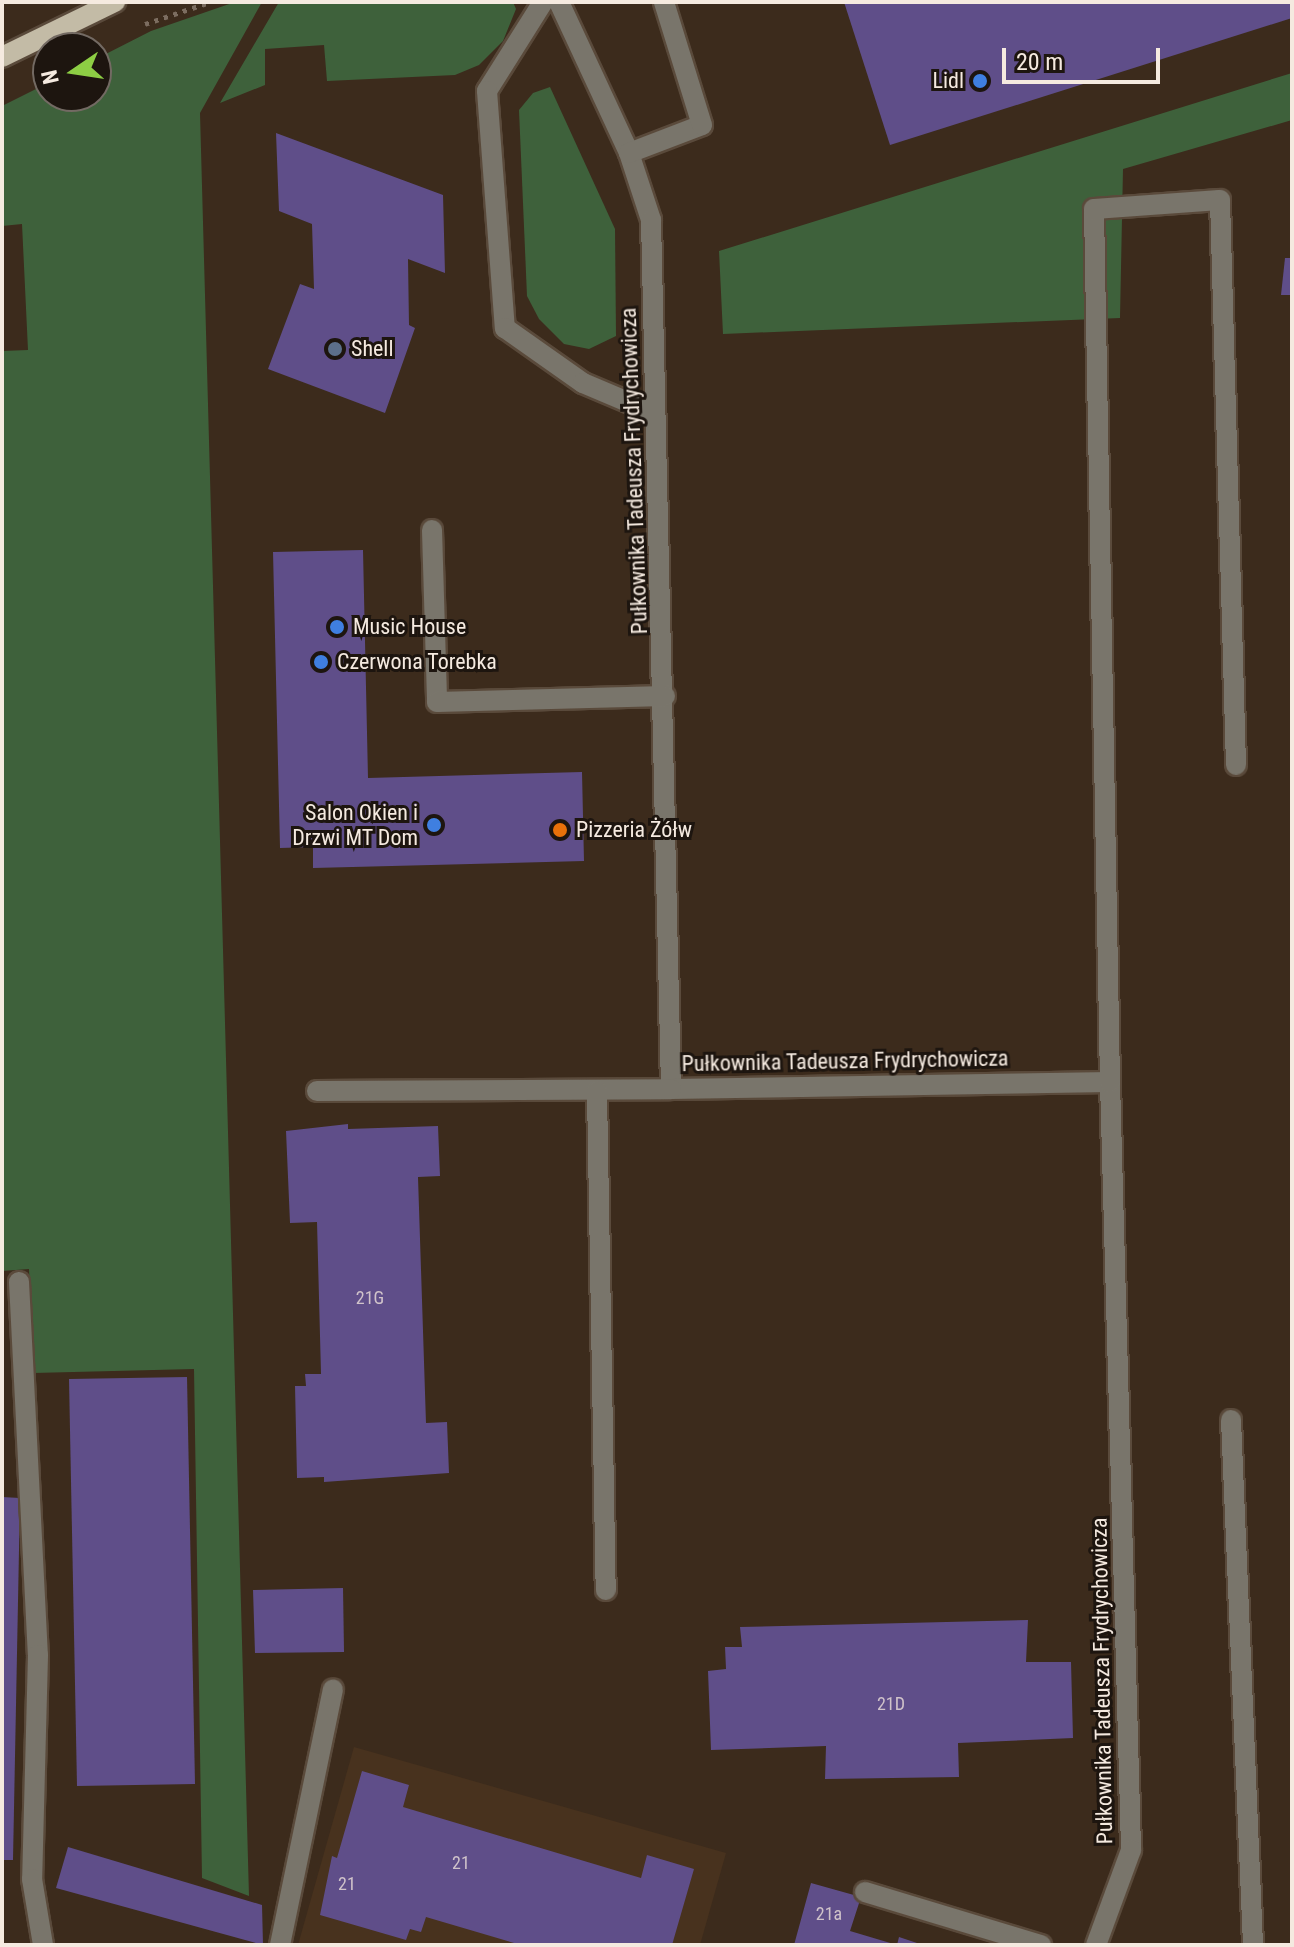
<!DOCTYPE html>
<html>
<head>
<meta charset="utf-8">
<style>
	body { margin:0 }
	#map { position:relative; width:1294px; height:1947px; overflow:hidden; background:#3c2b1c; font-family:"Roboto Condensed",sans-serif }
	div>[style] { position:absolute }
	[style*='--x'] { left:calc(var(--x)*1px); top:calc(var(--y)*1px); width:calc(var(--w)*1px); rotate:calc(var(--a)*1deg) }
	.built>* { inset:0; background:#48321e }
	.green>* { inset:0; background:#3e613b }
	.building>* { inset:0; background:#5f4e89 }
	.path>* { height:5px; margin-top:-2.5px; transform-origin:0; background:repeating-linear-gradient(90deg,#7c6d60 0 4px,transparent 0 10px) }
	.roads { filter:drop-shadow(2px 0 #5a4a3b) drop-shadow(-2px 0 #5a4a3b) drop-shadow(0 2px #5a4a3b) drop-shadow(0 -2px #5a4a3b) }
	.minor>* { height:20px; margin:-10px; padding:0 10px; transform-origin:10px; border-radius:10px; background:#79756b }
	.major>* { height:20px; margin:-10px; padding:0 10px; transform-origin:10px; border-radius:10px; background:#c3bba6 }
	.dots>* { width:22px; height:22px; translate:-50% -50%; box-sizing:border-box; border:4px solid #1d150f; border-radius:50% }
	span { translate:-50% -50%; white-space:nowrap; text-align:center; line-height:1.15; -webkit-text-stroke:6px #1d150f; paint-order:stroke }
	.number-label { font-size:18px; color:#d0c3ca }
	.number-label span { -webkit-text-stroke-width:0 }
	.poi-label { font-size:22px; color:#f5eae0 }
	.right { translate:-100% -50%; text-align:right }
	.left { translate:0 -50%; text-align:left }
	.street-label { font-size:22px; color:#f5eae0 }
	.frame { position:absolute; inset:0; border:4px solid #f5eae0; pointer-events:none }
	.north { position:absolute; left:32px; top:32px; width:80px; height:80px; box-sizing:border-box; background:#1d150f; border:2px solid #736a63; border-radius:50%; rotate:257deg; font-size:22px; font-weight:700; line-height:32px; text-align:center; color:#f5eae0 }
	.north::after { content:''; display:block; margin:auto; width:28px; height:36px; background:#8dce44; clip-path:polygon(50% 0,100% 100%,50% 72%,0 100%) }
	.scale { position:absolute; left:1002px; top:48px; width:158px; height:36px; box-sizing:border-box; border:4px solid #f5eae0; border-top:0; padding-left:10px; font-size:24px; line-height:28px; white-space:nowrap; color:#f5eae0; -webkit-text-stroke:6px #1d150f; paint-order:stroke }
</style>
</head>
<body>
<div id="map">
	<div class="built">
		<div style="clip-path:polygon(354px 1747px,726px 1853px,700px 1945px,298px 1945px)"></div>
	</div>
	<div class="green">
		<div style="clip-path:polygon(235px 2px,262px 2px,200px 113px,249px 1896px,202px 1878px,194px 1369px,33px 1373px,29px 1269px,2px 1271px,2px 351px,28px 350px,22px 224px,2px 226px,2px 106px,48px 83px,48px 96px,96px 96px,96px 59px,151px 31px)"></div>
		<div style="clip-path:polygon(279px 2px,513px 2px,516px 9px,503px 41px,479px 65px,455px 75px,327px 81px,324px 45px,265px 49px,265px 85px,220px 103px)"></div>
		<div style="clip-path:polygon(1292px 73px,1292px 120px,1123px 169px,1120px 318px,723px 334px,719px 251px)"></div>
		<div style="clip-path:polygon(550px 87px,615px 229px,616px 336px,589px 349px,564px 344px,539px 319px,527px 296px,519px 110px,533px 93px)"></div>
	</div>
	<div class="building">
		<div style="clip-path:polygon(844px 2px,1292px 2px,1292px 18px,890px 145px)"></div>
		<div style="clip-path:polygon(276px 133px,443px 195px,445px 273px,408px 259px,409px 325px,415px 328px,385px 413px,268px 369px,300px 284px,314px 289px,312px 224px,279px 211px)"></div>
		<div style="clip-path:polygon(1285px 258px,1292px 258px,1292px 295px,1281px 295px)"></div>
		<div style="clip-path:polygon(363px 550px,368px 778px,582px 772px,584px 861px,313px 868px,313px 847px,280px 848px,273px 552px)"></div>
		<div style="clip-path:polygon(348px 1124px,348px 1129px,438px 1126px,440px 1176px,418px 1177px,426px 1423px,447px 1422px,449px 1473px,324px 1482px,324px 1477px,297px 1478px,295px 1386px,306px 1386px,305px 1374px,321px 1374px,317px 1222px,290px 1223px,286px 1131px)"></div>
		<div style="clip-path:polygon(187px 1377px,195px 1784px,77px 1786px,69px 1379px)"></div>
		<div style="clip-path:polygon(2px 1497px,20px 1498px,13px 1860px,2px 1860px)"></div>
		<div style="clip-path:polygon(343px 1588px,344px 1652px,255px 1653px,253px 1590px)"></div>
		<div style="clip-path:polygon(1028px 1620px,1026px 1662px,1071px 1662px,1073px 1738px,958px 1743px,959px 1777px,825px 1779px,826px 1746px,711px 1750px,708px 1671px,726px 1669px,725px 1647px,742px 1647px,740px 1627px)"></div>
		<div style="clip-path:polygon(362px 1771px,409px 1785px,403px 1807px,641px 1878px,647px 1855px,694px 1869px,672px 1945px,521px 1945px,426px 1917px,421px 1932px,410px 1929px,406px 1940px,320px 1915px,332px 1856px,337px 1858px)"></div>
		<div style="clip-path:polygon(68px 1847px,262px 1905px,263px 1945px,56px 1888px)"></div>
		<div style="clip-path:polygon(811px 1883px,861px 1897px,850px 1931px,897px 1945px,899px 1937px,923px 1945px,794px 1945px)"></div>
	</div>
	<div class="path">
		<div style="--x:145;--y:24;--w:69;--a:-18.7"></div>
	</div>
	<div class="roads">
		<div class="minor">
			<div style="--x:543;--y:2;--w:105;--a:122.2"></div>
			<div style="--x:487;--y:91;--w:238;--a:85.7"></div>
			<div style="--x:505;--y:328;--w:95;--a:35.2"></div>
			<div style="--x:583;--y:383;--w:77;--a:22.9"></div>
			<div style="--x:559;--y:2;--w:166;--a:65.1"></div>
			<div style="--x:629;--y:153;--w:71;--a:71.8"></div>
			<div style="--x:651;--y:220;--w:869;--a:88.68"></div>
			<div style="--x:671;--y:1089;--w:439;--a:-0.9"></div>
			<div style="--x:1110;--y:1082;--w:768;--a:88.43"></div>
			<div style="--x:1131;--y:1850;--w:101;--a:110.2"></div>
			<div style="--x:629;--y:153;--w:78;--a:-21"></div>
			<div style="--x:702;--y:125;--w:129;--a:-107.2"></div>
			<div style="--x:432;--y:530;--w:172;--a:88.3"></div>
			<div style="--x:437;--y:702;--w:228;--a:-1.5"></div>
			<div style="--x:1110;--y:1082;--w:873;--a:-91.05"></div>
			<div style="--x:1094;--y:209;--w:126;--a:-4.1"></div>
			<div style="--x:1220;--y:200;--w:565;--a:88.38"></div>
			<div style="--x:317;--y:1091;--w:354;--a:-0.3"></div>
			<div style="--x:597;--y:1091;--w:499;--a:89"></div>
			<div style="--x:19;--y:1282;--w:373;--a:87.1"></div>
			<div style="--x:38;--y:1655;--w:224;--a:91.5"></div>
			<div style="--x:32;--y:1879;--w:67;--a:80.5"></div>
			<div style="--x:1231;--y:1420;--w:525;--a:87.6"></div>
			<div style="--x:865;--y:1892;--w:184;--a:16.8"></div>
			<div style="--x:280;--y:1945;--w:261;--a:-78.3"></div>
		</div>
		<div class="major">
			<div style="--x:2;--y:57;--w:126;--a:-26"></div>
		</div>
	</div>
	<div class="dots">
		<div style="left:980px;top:81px;background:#3f7fe0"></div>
		<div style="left:335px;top:349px;background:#5c6f8a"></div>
		<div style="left:337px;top:627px;background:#3f7fe0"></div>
		<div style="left:321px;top:662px;background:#3f7fe0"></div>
		<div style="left:434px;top:825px;background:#3f7fe0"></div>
		<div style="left:560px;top:830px;background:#e8710a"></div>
	</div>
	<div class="number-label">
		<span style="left:370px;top:1298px">21G</span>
		<span style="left:891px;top:1704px">21D</span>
		<span style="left:461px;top:1863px">21</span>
		<span style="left:347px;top:1884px">21</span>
		<span style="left:829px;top:1914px">21a</span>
	</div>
	<div class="poi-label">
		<span class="right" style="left:964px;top:81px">Lidl</span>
		<span class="left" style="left:351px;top:349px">Shell</span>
		<span class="left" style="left:353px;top:627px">Music House</span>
		<span class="left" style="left:337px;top:662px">Czerwona Torebka</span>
		<span class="right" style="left:418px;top:825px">Salon Okien i<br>Drzwi MT Dom</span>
		<span class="left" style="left:576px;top:830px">Pizzeria Żółw</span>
	</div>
	<div class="street-label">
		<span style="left:634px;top:471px;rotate:-92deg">Pułkownika Tadeusza Frydrychowicza</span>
		<span style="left:845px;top:1061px;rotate:-1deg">Pułkownika Tadeusza Frydrychowicza</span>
		<span style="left:1102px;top:1681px;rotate:-91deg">Pułkownika Tadeusza Frydrychowicza</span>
	</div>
	<div class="frame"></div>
	<div class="north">N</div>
	<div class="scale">20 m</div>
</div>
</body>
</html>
